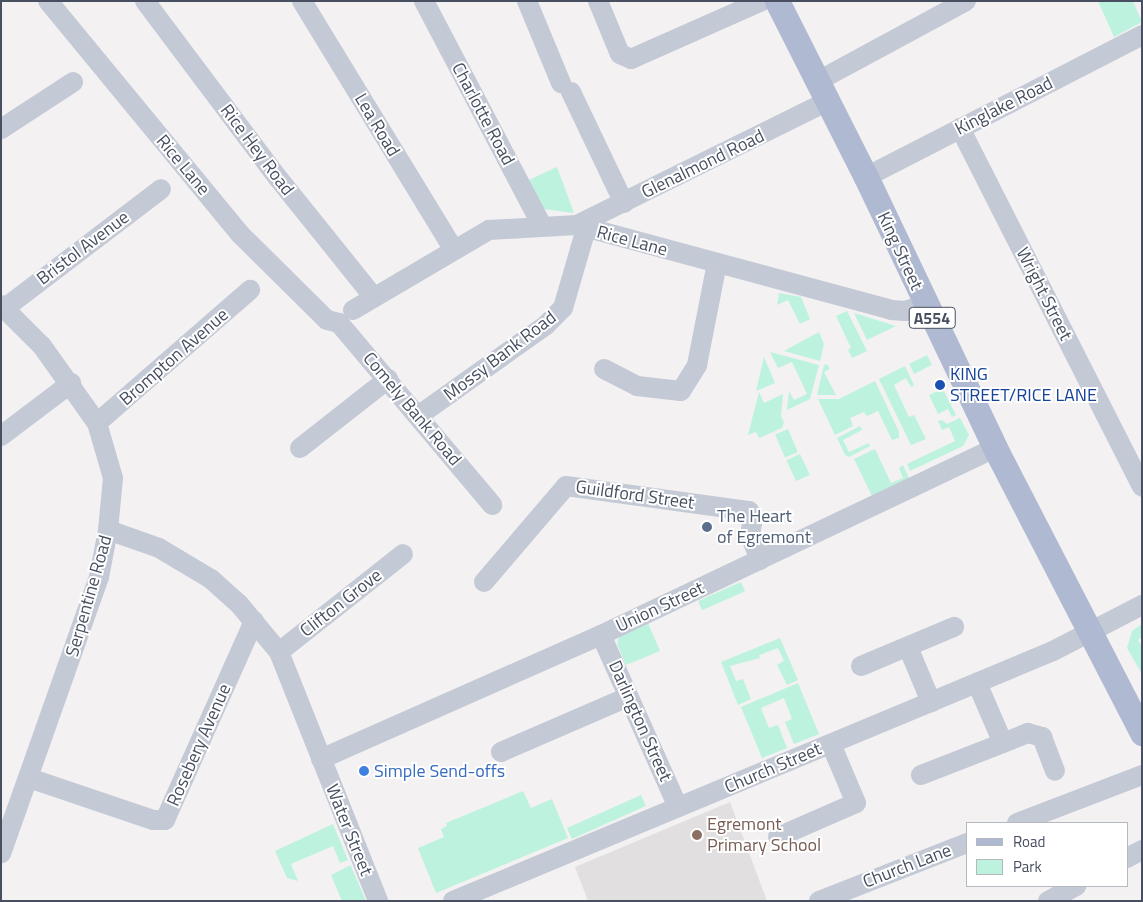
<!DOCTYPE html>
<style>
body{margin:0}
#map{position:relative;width:1143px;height:902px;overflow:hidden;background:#f3f1f1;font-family:"Titillium Web",sans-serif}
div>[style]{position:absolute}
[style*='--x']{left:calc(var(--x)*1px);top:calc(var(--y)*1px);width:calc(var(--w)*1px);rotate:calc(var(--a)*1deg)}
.education>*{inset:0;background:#e1dfe0}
.green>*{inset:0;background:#bdf3de;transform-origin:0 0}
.minor>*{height:20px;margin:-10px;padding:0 10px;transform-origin:10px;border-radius:10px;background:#c4c9d6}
.major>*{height:25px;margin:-12.5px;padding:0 12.5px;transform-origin:12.5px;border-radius:12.5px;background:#afb9d1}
.dots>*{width:14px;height:14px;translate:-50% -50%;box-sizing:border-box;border:2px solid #fff;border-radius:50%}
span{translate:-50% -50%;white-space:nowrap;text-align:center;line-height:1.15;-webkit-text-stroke:4px #fff;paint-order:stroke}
.shield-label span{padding:1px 4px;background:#fff;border:1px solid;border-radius:4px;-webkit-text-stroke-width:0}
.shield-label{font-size:16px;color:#474f60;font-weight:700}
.street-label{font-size:18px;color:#474f60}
.transit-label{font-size:18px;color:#164399}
.left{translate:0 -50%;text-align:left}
.service-label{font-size:18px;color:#4e5e75}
.shop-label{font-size:18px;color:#366cbe}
.education-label{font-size:18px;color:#785e54}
.frame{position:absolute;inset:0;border:2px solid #474f60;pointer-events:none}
.legend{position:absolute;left:966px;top:822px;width:162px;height:65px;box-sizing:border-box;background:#fff;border:1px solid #b5b9bf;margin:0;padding:6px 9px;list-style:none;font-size:15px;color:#474f60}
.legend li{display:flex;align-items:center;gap:10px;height:25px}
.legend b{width:25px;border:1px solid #b5b9bf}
</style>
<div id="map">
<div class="education">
<i style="clip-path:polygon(730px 802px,767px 901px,588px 901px,575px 867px)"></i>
</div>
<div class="green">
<i style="clip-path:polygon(1098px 1px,1133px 1px,1142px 22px,1114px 37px)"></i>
<i style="clip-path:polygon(557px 167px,574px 213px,543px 209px,529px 180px)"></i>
<i style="clip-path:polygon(779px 293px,801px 297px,810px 319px,800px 324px,788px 300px,777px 305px)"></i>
<i style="clip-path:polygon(847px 311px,867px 351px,852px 358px,848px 350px,851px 348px,836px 316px)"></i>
<i style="clip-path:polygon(854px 313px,896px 326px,867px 340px)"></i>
<i style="clip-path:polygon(819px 332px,824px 344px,820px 361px,784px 351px)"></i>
<i style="clip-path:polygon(770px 352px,819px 365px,810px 399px,787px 410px,789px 391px,794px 400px,807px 394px,792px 362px,778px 368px)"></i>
<i style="left:927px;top:355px;width:11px;height:20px;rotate:63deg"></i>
<i style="clip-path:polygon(764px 357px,775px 383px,756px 391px)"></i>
<i style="clip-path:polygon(827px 364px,830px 369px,824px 372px,836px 395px,817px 395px,824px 365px)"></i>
<i style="clip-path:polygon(905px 366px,914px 385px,911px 387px,906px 378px,894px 385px,909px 417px,914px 415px,926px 439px,911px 445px,879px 379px)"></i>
<i style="clip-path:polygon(875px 381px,899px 432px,899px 438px,892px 440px,878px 411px,867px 416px,864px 412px,850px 418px,853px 426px,835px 435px,818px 399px,839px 399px)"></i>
<i style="clip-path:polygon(943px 389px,956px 415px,952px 417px,948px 409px,938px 414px,929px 395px)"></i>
<i style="clip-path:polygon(759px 392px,764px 403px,783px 394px,781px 416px,784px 422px,782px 428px,759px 438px,756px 432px,748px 435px)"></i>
<i style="clip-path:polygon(960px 418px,969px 435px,963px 446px,910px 471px,907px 464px,955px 441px,949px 427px,942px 430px,938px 421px,942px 420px,947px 424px)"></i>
<i style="clip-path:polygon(860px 426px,862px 430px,843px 440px,849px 452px,869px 443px,870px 446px,849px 457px,845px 455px,837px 438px)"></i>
<i style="left:788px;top:429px;width:25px;height:14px;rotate:67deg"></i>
<i style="clip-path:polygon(875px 449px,891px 483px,903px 478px,899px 468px,903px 465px,909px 478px,872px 496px,854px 459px)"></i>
<i style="left:800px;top:454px;width:23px;height:15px;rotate:65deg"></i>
<i style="left:741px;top:582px;width:10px;height:47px;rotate:66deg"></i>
<i style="clip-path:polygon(648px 623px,660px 651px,626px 665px,617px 644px,619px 637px)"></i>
<i style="clip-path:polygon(1142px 624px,1142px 637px,1138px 640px,1142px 647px,1142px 674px,1127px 648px,1132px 631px)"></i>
<i style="clip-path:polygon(780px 638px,798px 680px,787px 685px,777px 665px,784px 661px,778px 648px,759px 655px,760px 658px,730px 666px,736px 681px,743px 679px,751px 699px,738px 705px,721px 662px)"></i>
<i style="clip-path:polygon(798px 683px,819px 734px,794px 744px,785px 722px,792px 719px,784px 698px,761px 708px,769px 728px,778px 725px,787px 748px,762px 758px,741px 707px)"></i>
<i style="clip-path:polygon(523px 791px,531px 808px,552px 799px,568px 838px,436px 893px,418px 848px,444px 837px,441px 829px,447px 826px,446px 823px)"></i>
<i style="left:641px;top:795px;width:12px;height:81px;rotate:66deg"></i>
<i style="clip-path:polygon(333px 824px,348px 860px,340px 863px,333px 846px,291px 864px,298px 881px,287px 878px,275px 851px)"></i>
<i style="clip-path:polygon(351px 865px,351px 866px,366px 901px,342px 901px,331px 875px)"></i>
</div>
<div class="minor">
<i style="--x:48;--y:1;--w:303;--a:50.5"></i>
<i style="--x:241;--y:235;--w:121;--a:44.7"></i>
<i style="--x:327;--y:320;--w:12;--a:14"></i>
<i style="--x:339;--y:323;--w:238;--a:49.9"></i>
<i style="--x:145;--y:1;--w:221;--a:53.1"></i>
<i style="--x:278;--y:178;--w:151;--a:51.2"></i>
<i style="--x:302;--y:1;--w:289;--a:58.6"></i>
<i style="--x:424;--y:1;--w:254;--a:62.3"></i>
<i style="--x:527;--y:1;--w:89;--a:67.5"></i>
<i style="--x:598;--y:1;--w:57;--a:67.5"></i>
<i style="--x:620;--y:54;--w:12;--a:24"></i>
<i style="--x:631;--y:59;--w:143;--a:-23.9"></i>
<i style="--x:818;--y:81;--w:168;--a:-28.4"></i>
<i style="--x:571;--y:92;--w:123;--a:64.5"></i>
<i style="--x:960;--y:128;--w:402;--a:63.1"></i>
<i style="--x:1;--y:129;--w:86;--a:-33.1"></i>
<i style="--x:866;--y:177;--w:310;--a:-27.2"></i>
<i style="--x:577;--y:225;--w:280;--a:-26.3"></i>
<i style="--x:1;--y:305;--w:58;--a:45"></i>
<i style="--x:42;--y:346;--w:95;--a:54.5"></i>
<i style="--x:97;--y:423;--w:57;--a:73.8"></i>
<i style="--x:113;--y:478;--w:52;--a:95.5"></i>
<i style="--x:108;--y:530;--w:48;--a:100.8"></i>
<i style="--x:99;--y:577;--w:293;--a:109.5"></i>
<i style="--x:5;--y:308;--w:196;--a:-37.3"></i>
<i style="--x:353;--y:310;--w:158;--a:-30.5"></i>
<i style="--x:489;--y:230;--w:88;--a:-3.3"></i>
<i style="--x:577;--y:225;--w:325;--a:15.1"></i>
<i style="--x:891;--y:310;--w:14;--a:4"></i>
<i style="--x:905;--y:311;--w:22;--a:-18"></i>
<i style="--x:604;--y:369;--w:37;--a:27"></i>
<i style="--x:637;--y:386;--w:44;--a:6.5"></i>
<i style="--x:681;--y:391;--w:31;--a:-58"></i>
<i style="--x:697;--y:365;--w:104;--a:-78.9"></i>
<i style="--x:418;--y:416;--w:157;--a:-35.4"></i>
<i style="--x:546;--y:325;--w:24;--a:-45"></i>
<i style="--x:563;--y:308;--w:82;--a:-73.8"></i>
<i style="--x:97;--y:423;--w:203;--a:-41"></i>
<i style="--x:1;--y:436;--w:88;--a:-37.1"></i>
<i style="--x:300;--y:448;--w:112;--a:-38.1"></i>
<i style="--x:108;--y:530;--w:54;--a:19.4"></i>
<i style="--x:159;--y:548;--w:61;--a:30.8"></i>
<i style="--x:211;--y:579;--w:38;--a:42"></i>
<i style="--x:239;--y:604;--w:62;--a:50.2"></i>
<i style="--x:279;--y:652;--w:268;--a:68.3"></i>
<i style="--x:484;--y:582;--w:126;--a:-49.5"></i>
<i style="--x:566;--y:486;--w:185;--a:7.8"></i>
<i style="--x:749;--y:511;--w:12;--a:76"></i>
<i style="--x:752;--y:523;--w:12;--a:99"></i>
<i style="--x:750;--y:535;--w:27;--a:68"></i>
<i style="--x:601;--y:635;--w:188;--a:65.9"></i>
<i style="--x:908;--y:647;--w:60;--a:67.3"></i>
<i style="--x:279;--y:652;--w:158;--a:-38.3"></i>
<i style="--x:861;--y:666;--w:101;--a:-22.8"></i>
<i style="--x:977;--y:683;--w:65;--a:66.6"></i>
<i style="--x:1003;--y:743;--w:27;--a:-22"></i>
<i style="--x:1028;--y:733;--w:15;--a:16"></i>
<i style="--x:1042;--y:737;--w:36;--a:69"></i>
<i style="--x:501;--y:752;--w:138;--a:-23.4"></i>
<i style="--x:321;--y:759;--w:306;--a:-23.9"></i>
<i style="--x:601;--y:635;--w:436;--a:-25.4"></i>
<i style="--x:921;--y:775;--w:88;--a:-21.3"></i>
<i style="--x:29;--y:778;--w:131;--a:18.7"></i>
<i style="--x:153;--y:820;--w:12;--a:0"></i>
<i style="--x:165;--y:820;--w:218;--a:-65.9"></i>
<i style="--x:1017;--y:823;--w:134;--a:-21"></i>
<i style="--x:778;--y:837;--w:85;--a:-23.6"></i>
<i style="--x:856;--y:803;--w:64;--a:-113"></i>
<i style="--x:1127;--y:858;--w:17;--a:-28"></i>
<i style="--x:453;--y:901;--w:650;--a:-22.62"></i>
<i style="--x:1053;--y:651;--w:100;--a:-27.3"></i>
<i style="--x:819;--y:901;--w:159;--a:-21.4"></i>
<i style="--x:1048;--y:901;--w:32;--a:-28"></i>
</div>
<div class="major">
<i style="--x:777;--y:1;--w:197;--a:63.2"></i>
<i style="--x:866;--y:177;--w:300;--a:64.5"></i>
<i style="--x:995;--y:448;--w:321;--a:62.7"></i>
</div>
<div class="dots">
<i style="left:940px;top:385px;background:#1a4fb4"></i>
<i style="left:707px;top:527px;background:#5c6f8a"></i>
<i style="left:364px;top:771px;background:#3f7fe0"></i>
<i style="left:697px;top:835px;background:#8d6e63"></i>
</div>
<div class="shield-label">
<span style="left:932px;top:318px">A554</span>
</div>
<div class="street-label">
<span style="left:1004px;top:106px;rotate:-27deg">Kinglake Road</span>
<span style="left:483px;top:114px;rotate:62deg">Charlotte Road</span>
<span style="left:377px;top:125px;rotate:59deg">Lea Road</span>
<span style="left:257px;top:150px;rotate:53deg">Rice Hey Road</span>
<span style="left:703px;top:164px;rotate:-26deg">Glenalmond Road</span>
<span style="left:183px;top:165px;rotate:50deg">Rice Lane</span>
<span style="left:632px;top:241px;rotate:15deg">Rice Lane</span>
<span style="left:83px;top:248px;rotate:-37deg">Bristol Avenue</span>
<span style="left:900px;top:251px;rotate:65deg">King Street</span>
<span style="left:1044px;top:294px;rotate:63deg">Wright Street</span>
<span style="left:500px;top:356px;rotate:-37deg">Mossy Bank Road</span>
<span style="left:174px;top:357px;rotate:-41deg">Brompton Avenue</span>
<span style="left:412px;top:409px;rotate:50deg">Comely Bank Road</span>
<span style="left:635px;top:495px;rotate:8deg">Guildford Street</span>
<span style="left:89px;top:596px;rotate:-74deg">Serpentine Road</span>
<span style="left:341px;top:603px;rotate:-38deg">Clifton Grove</span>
<span style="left:660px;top:607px;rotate:-25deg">Union Street</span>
<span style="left:640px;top:721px;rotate:66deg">Darlington Street</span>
<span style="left:199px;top:745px;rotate:-66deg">Rosebery Avenue</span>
<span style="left:773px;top:768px;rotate:-23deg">Church Street</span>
<span style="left:349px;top:830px;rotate:68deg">Water Street</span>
<span style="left:907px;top:866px;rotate:-21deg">Church Lane</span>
</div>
<div class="transit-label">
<span class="left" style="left:950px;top:385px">KING<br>STREET/RICE LANE</span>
</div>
<div class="service-label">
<span class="left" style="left:717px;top:527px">The Heart<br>of Egremont</span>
</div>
<div class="shop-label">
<span class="left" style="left:374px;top:771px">Simple Send-offs</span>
</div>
<div class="education-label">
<span class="left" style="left:707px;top:835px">Egremont<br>Primary School</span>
</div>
<div class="frame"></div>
<ul class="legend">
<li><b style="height:6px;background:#afb9d1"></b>Road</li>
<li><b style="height:14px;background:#bdf3de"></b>Park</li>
</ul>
</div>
